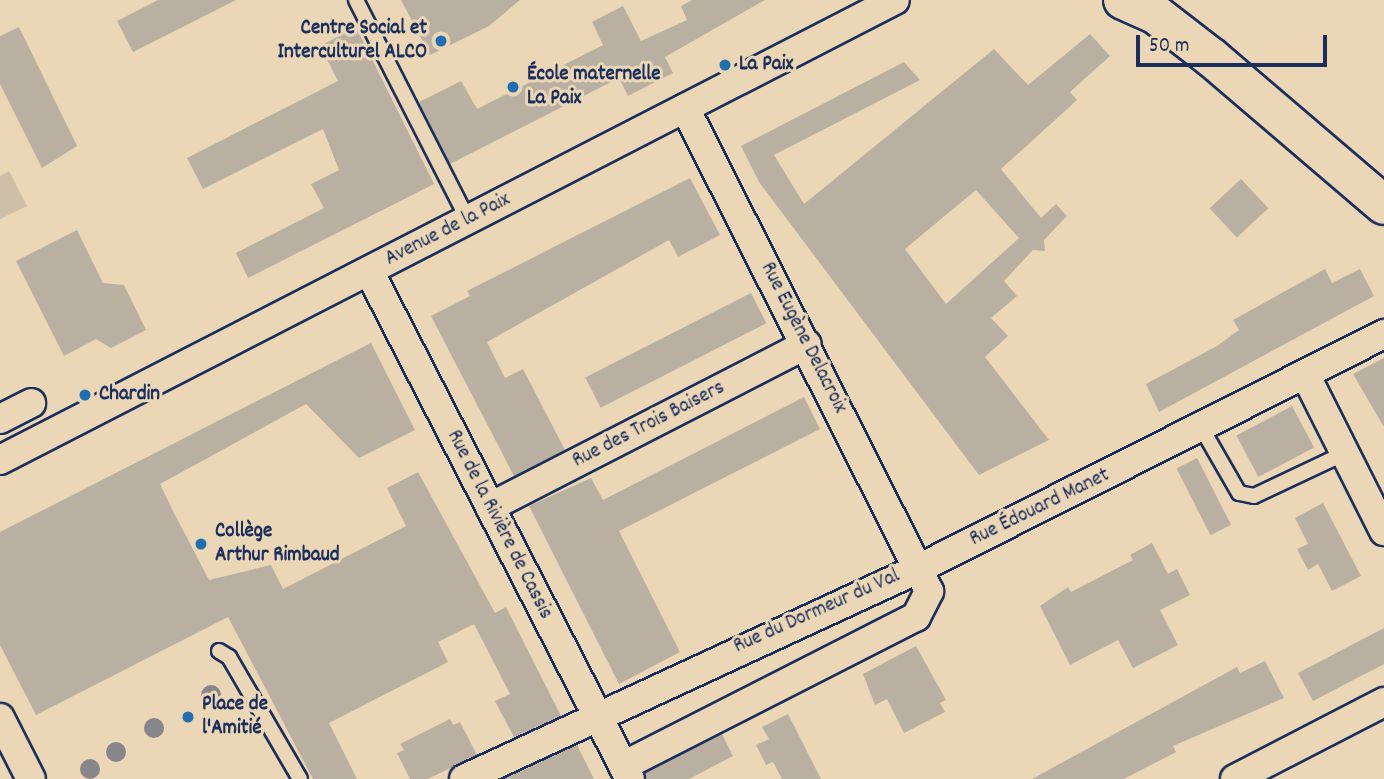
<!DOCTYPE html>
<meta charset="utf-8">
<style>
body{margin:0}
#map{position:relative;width:1384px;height:779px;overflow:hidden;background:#ebd7b5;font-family:Dekko,sans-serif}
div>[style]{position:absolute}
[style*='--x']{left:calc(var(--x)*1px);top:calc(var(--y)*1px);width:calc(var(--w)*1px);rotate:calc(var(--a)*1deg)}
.green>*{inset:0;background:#cdbfa8}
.building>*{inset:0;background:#bab0a1;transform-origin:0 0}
.roads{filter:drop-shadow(2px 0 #1b2f5e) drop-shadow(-2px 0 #1b2f5e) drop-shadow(0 2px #1b2f5e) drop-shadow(0 -2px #1b2f5e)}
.lane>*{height:14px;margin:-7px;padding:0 7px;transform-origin:7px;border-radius:7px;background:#ebd7b5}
.street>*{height:28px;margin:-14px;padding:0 14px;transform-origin:14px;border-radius:14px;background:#ebd7b5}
.secondary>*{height:38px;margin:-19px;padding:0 19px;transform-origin:19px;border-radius:19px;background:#ebd7b5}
.trees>*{width:20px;height:20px;margin:-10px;border-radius:50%;background:#87878b}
.dots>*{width:19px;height:19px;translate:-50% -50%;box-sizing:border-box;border:4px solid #ebd7b5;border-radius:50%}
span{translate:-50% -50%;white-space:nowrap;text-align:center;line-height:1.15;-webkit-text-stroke:6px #ebd7b5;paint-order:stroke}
.poi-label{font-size:21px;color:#1b2f5e;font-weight:700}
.right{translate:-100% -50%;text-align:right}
.left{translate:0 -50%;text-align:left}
.street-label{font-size:21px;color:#1b2f5e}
.scale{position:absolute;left:1136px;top:35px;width:191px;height:32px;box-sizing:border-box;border:4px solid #1b2f5e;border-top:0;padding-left:9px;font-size:21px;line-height:24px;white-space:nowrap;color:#1b2f5e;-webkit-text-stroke:5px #ebd7b5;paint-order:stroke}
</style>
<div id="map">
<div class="green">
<i style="clip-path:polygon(9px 171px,27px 206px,0 219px,0 176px)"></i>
</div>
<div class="building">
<i style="clip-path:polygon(158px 0,236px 0,133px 52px,117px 21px)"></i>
<i style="clip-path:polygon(401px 0,520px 0,489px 26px,430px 55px)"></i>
<i style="clip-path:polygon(692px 0,765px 0,665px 57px,673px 73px,628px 96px,619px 78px,450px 164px,419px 102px,461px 81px,477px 109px,603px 45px,592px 22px,623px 6px,641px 41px,687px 20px,681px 6px)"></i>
<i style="clip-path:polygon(19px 27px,77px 146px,42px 168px,0 84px,0 36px)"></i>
<i style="clip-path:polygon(356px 27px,434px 184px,248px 278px,236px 253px,324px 208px,311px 184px,339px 170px,323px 129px,203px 189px,187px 158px,338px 81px,320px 46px)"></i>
<i style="clip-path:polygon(evenodd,1090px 34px,1110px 56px,1070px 92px,1077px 100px,1001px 169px,1041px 218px,1056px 204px,1067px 216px,1044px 240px,1045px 251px,1033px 250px,1004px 281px,1017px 296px,991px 318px,1008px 336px,985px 357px,1049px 440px,979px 475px,759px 182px,741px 146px,904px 62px,920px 80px,774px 155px,804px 204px,994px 49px,1028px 85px,1090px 34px,976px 190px,1019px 238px,946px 304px,905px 249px,976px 190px)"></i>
<i style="clip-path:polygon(690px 178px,720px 235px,678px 257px,669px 240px,487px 342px,505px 378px,523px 369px,565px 450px,514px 476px,431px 316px,470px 296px,467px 291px)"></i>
<i style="left:1241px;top:179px;width:40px;height:43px;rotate:47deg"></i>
<i style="clip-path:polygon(77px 230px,103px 283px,124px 285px,146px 330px,111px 348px,96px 339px,64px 356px,16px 261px)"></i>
<i style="clip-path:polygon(1325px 269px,1332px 283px,1360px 269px,1374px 296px,1159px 412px,1146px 384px,1217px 346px,1239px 330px,1233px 320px)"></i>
<i style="left:751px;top:293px;width:34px;height:186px;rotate:63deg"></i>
<i style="clip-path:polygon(371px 343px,415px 430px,359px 458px,306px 404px,160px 484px,173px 511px,209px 580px,271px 565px,283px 589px,406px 526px,387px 488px,418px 472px,495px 613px,506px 607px,561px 716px,514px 737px,495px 701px,510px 694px,474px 624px,438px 642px,448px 662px,329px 723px,357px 779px,313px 779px,228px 617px,36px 715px,0 645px,0 532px)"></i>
<i style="clip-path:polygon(1384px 358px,1384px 427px,1353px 374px)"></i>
<i style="clip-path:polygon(804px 397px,820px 429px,619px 531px,680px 652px,619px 684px,529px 506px,591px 478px,603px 500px)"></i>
<i style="left:1292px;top:406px;width:47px;height:63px;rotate:62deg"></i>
<i style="left:1197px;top:458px;width:75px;height:23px;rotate:63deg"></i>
<i style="clip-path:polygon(1323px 503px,1361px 576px,1332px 591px,1318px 564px,1308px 570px,1297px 549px,1308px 544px,1295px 518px)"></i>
<i style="clip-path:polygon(1152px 543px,1168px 574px,1177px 569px,1190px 595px,1160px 610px,1178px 645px,1133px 668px,1118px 640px,1070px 665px,1040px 606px,1068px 587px,1071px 592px,1133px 560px,1130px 555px)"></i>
<i style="clip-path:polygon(1384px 628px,1384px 664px,1313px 701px,1298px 673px)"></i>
<i style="clip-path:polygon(916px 646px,946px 700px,940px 703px,945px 712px,904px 733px,887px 699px,875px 705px,863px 674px)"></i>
<i style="clip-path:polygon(1265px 661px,1284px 698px,1173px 746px,1176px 752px,1124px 779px,1032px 779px,1237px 667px,1240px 673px)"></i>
<i style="clip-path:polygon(788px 714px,821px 779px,782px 779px,773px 762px,766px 765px,756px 745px,769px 739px,762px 727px)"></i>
<i style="clip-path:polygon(450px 719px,453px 725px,460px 722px,477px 755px,428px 779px,410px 779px,397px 753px,404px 750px,400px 744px)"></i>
<i style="clip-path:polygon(722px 734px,733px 756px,689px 779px,647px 779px,645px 773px)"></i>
<i style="clip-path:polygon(577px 745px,594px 779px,504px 779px)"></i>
</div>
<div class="roads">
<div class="lane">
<i style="--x:356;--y:0;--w:247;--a:63"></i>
<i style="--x:1201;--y:427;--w:76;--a:60.1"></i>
<i style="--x:1239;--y:493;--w:15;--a:11"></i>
<i style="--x:1254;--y:496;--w:101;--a:-25.3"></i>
<i style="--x:219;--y:651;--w:12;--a:31"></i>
<i style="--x:229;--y:657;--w:141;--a:59.8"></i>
</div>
<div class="street">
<i style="--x:369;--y:271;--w:571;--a:62.81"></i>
<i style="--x:1305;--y:374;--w:176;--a:63.3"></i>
<i style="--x:0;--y:419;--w:35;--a:-27"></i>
<i style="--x:0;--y:460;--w:1006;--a:-27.2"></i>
<i style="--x:490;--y:507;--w:356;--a:-27.2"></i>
<i style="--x:0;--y:718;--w:68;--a:63.1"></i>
<i style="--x:623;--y:766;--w:329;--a:-27"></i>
<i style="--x:916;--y:617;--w:29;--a:-63"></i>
<i style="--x:929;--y:591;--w:541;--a:-116.8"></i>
<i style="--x:464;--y:779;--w:502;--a:-24.83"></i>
<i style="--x:920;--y:568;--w:520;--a:-26.76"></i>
<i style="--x:1235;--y:779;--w:168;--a:-27.3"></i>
</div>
<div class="secondary">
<i style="--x:1123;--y:0;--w:35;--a:24"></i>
<i style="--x:1155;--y:14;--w:72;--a:37.7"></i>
<i style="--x:1212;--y:58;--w:226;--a:40.5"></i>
</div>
</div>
<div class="trees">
<i style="left:211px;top:695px"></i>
<i style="left:154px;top:728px"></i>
<i style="left:116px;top:752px"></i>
<i style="left:90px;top:769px"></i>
</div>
<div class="dots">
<i style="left:441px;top:41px;background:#1f6fb2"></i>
<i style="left:725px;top:65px;background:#1f6fb2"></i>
<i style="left:513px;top:87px;background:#1f6fb2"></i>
<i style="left:85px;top:395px;background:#1f6fb2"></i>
<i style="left:201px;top:544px;background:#1f6fb2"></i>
<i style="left:188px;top:717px;background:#1f6fb2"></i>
</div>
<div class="poi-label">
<span class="right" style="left:427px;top:41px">Centre Social et<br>Interculturel ALCO</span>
<span class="left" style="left:739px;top:65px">La Paix</span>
<span class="left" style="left:527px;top:87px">École maternelle<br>La Paix</span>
<span class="left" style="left:99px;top:395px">Chardin</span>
<span class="left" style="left:215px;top:544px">Collège<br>Arthur Rimbaud</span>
<span class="left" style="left:202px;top:717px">Place de<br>l'Amitié</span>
</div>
<div class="street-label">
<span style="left:448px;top:230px;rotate:-27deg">Avenue de la Paix</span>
<span style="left:803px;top:338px;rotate:63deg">Rue Eugène Delacroix</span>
<span style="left:649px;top:425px;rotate:-27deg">Rue des Trois Baisers</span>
<span style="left:1040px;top:508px;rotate:-26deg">Rue Édouard Manet</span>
<span style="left:499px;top:525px;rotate:63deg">Rue de la Rivière de Cassis</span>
<span style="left:817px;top:612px;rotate:-24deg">Rue du Dormeur du Val</span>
</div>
<div class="scale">50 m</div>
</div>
